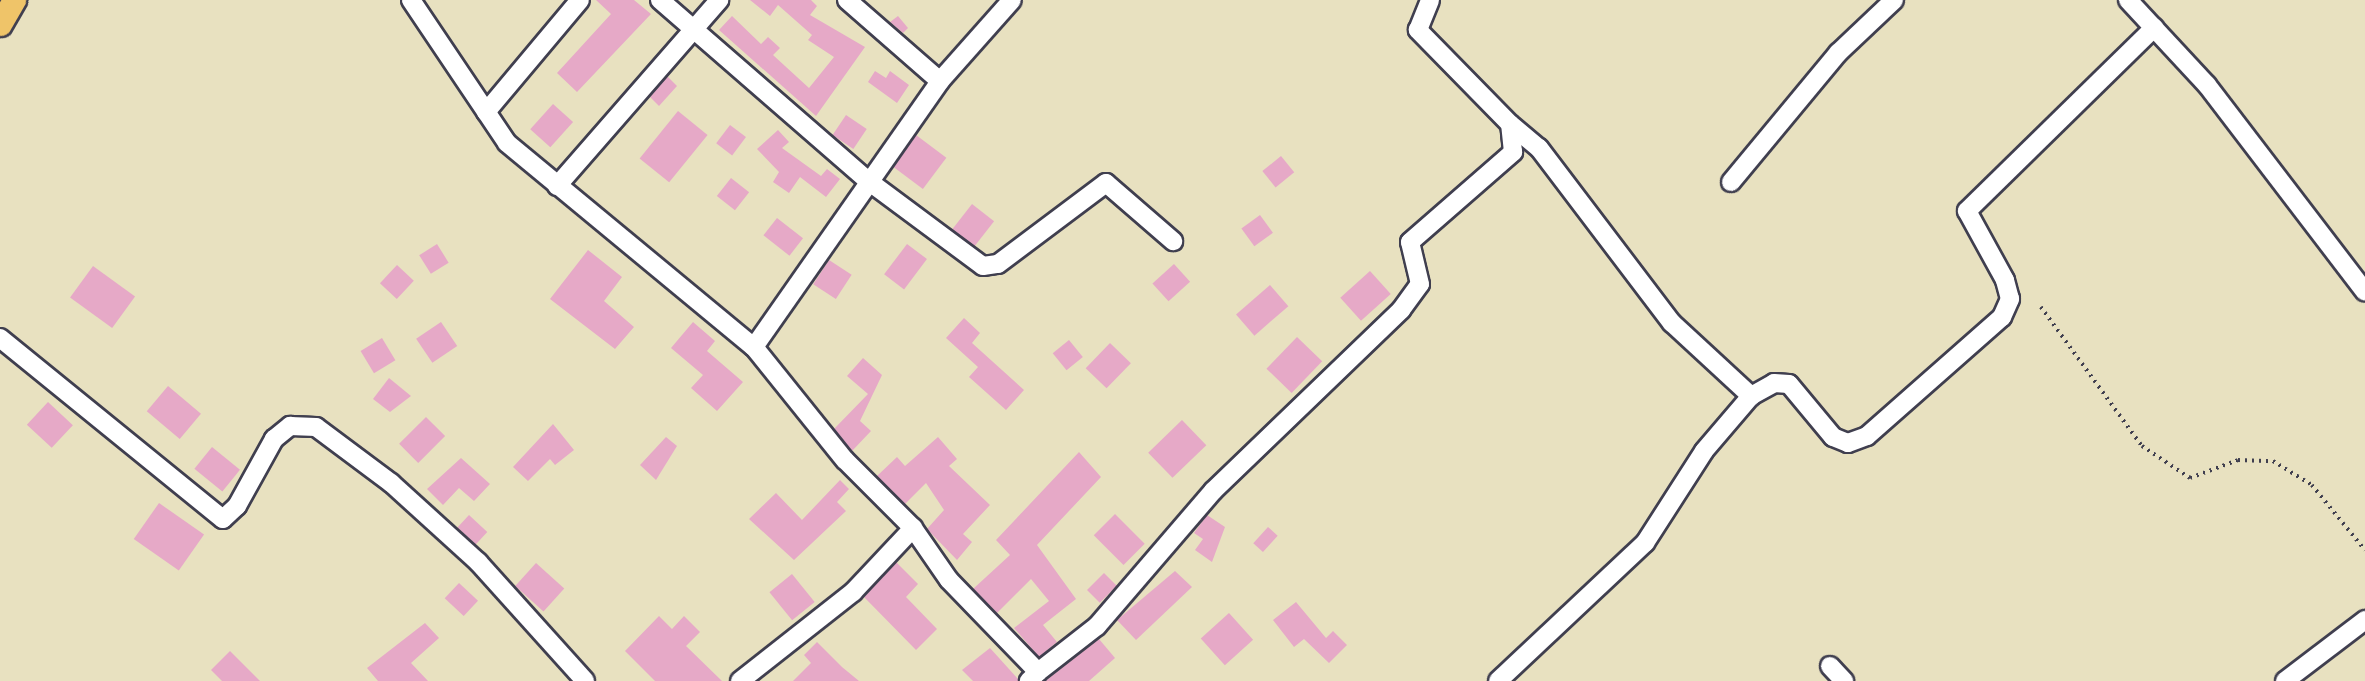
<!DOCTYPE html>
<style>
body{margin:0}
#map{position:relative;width:2365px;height:681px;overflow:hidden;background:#e8e1c0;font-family:"Libre Caslon Text",serif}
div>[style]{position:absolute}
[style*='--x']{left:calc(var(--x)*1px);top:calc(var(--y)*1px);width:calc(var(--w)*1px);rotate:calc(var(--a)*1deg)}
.building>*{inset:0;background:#e6a9c7;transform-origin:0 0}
.path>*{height:3.5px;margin-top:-1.75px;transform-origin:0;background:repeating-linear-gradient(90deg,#403f4f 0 2px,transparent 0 7px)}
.roads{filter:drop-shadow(2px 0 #403f4f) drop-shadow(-2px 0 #403f4f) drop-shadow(0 2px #403f4f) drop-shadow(0 -2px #403f4f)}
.minor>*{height:18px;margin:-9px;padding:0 9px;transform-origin:9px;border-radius:9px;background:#fff}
.major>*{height:23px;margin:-11.5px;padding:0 11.5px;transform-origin:11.5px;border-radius:11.5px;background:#efc469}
span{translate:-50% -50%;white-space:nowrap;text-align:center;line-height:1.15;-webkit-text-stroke:5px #f6f6f2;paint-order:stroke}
</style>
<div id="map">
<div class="building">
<i style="clip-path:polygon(596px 0,634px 0,651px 14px,577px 92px,557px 73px,611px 14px)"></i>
<i style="clip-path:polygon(750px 0,811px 0,817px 6px,810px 15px,865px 47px,816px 116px,719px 30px,732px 16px,761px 44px,768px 37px,780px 48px,773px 55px,809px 88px,834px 57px,808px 40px,812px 35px,778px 5px,770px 16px)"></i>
<i style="clip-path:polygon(898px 16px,908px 28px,903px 33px,890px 22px)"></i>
<i style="clip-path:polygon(875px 71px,886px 78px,890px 71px,909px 85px,897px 103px,868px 82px)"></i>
<i style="clip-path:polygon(667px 76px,677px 86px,659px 106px,650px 97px)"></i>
<i style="left:553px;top:104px;width:27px;height:34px;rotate:42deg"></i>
<i style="left:678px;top:111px;width:38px;height:61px;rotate:39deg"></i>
<i style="left:846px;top:115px;width:25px;height:24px;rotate:34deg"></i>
<i style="left:730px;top:125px;width:20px;height:23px;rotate:37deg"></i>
<i style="clip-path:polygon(778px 130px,789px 142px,782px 148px,821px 176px,827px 169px,840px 179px,826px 197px,800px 177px,789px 193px,773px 182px,779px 172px,757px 149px)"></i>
<i style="left:916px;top:135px;width:38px;height:39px;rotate:37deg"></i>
<i style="left:1281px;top:156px;width:21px;height:24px;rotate:51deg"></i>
<i style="left:731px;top:178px;width:23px;height:23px;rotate:38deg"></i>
<i style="left:972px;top:204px;width:28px;height:32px;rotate:38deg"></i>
<i style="left:1260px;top:215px;width:22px;height:23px;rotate:54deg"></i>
<i style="left:777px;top:218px;width:33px;height:22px;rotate:38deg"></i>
<i style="left:437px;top:244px;width:22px;height:21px;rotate:58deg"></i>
<i style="left:907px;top:244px;width:25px;height:38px;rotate:37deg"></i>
<i style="clip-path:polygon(588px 250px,622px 277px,604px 301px,634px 327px,615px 349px,550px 299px)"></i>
<i style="left:829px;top:260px;width:27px;height:29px;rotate:33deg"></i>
<i style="left:1174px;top:264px;width:24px;height:29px;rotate:48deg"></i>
<i style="left:397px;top:265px;width:23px;height:25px;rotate:43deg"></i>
<i style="left:93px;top:266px;width:52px;height:39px;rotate:36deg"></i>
<i style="left:1370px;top:271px;width:31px;height:40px;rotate:48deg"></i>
<i style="left:1270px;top:285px;width:28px;height:45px;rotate:49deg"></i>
<i style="clip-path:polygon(964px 318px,980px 333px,972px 343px,1024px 390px,1006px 410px,969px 377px,978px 367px,946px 338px)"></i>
<i style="left:441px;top:322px;width:29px;height:30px;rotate:56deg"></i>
<i style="clip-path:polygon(693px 322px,715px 341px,707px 351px,743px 382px,717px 411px,691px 388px,703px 375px,671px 348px)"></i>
<i style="left:1297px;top:337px;width:35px;height:44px;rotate:44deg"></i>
<i style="left:382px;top:338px;width:26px;height:25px;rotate:59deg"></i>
<i style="left:1069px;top:340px;width:22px;height:21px;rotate:51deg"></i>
<i style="left:1110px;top:343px;width:29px;height:35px;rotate:44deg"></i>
<i style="clip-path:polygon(863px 358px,882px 375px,860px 421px,871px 431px,852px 451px,834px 429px,868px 394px,847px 376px)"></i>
<i style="clip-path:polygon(389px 378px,411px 396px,390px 412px,373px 399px)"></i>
<i style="left:168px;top:386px;width:43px;height:33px;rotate:40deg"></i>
<i style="left:48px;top:402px;width:34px;height:31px;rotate:43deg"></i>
<i style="left:426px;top:417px;width:27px;height:38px;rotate:45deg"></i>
<i style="left:1182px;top:420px;width:35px;height:47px;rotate:46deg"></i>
<i style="clip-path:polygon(553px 424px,574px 450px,555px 465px,550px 459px,528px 481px,513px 467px)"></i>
<i style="clip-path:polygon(666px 437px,677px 446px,656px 480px,640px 465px)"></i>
<i style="clip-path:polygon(938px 437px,957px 459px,949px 466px,990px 505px,963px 534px,972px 542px,957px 560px,927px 529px,944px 510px,926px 483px,905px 504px,877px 476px,897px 457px,905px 466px)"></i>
<i style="left:212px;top:447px;width:36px;height:28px;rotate:39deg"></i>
<i style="clip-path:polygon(1079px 452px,1101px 477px,1037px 545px,1076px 599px,1043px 625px,1057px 642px,1039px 657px,1014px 628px,1049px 601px,1031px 579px,997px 613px,973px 589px,1010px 555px,996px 540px)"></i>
<i style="clip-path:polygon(461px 458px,490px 484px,474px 501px,459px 488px,443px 505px,427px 489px)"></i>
<i style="clip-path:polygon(840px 480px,849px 489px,837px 502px,846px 511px,794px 560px,749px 519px,776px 493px,802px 520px)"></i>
<i style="left:159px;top:503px;width:55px;height:44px;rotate:35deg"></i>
<i style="left:1115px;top:514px;width:42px;height:30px;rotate:45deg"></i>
<i style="left:469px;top:515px;width:25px;height:17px;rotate:43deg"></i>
<i style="clip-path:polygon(1207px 515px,1225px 527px,1212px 562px,1195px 550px,1203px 539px,1194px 533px)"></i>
<i style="left:1268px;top:527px;width:13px;height:22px;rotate:42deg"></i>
<i style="clip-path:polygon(896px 562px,918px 584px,906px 597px,937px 629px,916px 650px,864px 597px)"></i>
<i style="left:536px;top:563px;width:38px;height:31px;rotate:42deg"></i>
<i style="clip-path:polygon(1175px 571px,1192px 587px,1136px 640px,1117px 620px)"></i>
<i style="left:1104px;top:573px;width:18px;height:24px;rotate:45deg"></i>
<i style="left:792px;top:574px;width:36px;height:29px;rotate:51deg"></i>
<i style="left:459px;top:583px;width:26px;height:21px;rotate:43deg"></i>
<i style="clip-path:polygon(1296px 602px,1326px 638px,1333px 631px,1347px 645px,1329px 663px,1304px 639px,1294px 647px,1273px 620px)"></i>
<i style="left:1229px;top:613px;width:36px;height:38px;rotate:48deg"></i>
<i style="clip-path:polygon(659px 616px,672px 629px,684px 616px,700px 632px,686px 646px,722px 681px,655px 681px,625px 651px)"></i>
<i style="clip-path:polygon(425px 623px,439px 638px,411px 663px,428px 681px,378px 681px,367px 668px)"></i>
<i style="clip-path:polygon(1099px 639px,1115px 658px,1089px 681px,1045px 681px)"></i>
<i style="clip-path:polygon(817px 642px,842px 667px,859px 681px,793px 681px,811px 663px,804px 655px)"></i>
<i style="clip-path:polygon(990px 648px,1018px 679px,1018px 681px,973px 681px,962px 670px)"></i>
<i style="clip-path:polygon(230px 651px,260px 681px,222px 681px,211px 670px)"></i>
</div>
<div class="path">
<i style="--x:2041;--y:307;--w:172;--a:54"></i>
<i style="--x:2142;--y:446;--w:58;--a:33.7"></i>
<i style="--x:2190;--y:478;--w:51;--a:-20.6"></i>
<i style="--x:2238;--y:460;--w:35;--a:2"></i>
<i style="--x:2273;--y:461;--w:46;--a:31.6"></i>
<i style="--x:2312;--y:485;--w:84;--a:50.8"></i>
</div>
<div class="roads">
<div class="minor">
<i style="--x:411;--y:0;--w:172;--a:56.1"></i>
<i style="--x:507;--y:143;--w:320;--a:39.6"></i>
<i style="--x:754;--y:347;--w:145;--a:51.2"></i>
<i style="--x:845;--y:460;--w:96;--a:45"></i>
<i style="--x:913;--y:528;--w:63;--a:55.3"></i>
<i style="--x:949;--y:580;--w:128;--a:45.9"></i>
<i style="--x:1038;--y:672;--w:13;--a:135"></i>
<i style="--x:660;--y:0;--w:274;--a:41"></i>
<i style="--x:867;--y:180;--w:144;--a:36.6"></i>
<i style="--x:983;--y:266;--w:15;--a:-8"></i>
<i style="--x:998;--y:264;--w:135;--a:-36.9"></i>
<i style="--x:1106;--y:183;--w:89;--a:40.9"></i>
<i style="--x:847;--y:0;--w:123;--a:41.1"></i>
<i style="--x:2128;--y:0;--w:116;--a:47.1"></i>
<i style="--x:2207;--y:85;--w:260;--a:52.6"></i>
<i style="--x:486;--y:112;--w:146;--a:-50"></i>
<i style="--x:1510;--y:124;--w:38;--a:40"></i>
<i style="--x:1539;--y:148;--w:220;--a:52.8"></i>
<i style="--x:1672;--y:323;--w:108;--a:42.7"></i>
<i style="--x:1731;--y:182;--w:168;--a:-50.3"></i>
<i style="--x:1838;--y:53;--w:77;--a:-43.4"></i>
<i style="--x:557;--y:186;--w:247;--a:-48.9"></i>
<i style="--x:0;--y:338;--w:287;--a:39.1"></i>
<i style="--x:223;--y:519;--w:19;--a:-43"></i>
<i style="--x:237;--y:506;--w:77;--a:-61.1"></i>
<i style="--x:274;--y:439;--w:21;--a:-39"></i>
<i style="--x:290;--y:426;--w:26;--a:2"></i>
<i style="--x:316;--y:427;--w:94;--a:36.7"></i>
<i style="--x:391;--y:483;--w:118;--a:42.2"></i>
<i style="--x:478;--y:562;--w:160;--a:48"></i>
<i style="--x:754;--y:347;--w:325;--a:-55"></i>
<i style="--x:940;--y:81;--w:108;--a:-48.4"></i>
<i style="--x:1830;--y:666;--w:21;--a:47"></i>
<i style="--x:1038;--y:672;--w:75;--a:-37.9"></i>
<i style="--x:1097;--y:626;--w:178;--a:-49.3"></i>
<i style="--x:1213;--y:491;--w:261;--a:-43.9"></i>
<i style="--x:1401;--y:310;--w:32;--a:-54"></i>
<i style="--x:1420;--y:284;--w:43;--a:-103.4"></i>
<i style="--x:1410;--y:242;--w:137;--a:-41.1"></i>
<i style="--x:1513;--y:152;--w:28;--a:-96"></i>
<i style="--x:1510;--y:124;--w:132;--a:-134.4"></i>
<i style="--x:1418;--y:30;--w:32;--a:-68"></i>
<i style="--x:740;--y:681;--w:144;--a:-38.2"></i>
<i style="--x:853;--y:592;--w:88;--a:-46.8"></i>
<i style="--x:1498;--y:681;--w:202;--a:-43.2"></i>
<i style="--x:1645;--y:543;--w:109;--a:-57.3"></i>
<i style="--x:1704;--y:451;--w:72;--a:-49.5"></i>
<i style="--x:1751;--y:396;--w:26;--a:-29"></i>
<i style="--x:1774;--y:383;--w:15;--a:4"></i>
<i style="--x:1789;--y:384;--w:69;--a:50.3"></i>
<i style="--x:1833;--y:437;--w:16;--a:22"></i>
<i style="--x:1848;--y:443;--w:20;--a:-20"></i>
<i style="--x:1867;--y:436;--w:180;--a:-41.4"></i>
<i style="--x:2002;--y:317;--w:20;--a:-66"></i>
<i style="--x:2010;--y:299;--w:20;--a:-105"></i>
<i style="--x:2005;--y:280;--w:79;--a:-118.8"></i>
<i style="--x:1967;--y:211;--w:262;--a:-44.4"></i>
<i style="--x:2285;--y:681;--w:101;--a:-37.3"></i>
</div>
<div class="major">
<i style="--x:0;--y:24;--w:28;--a:-60"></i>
</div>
</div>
</div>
